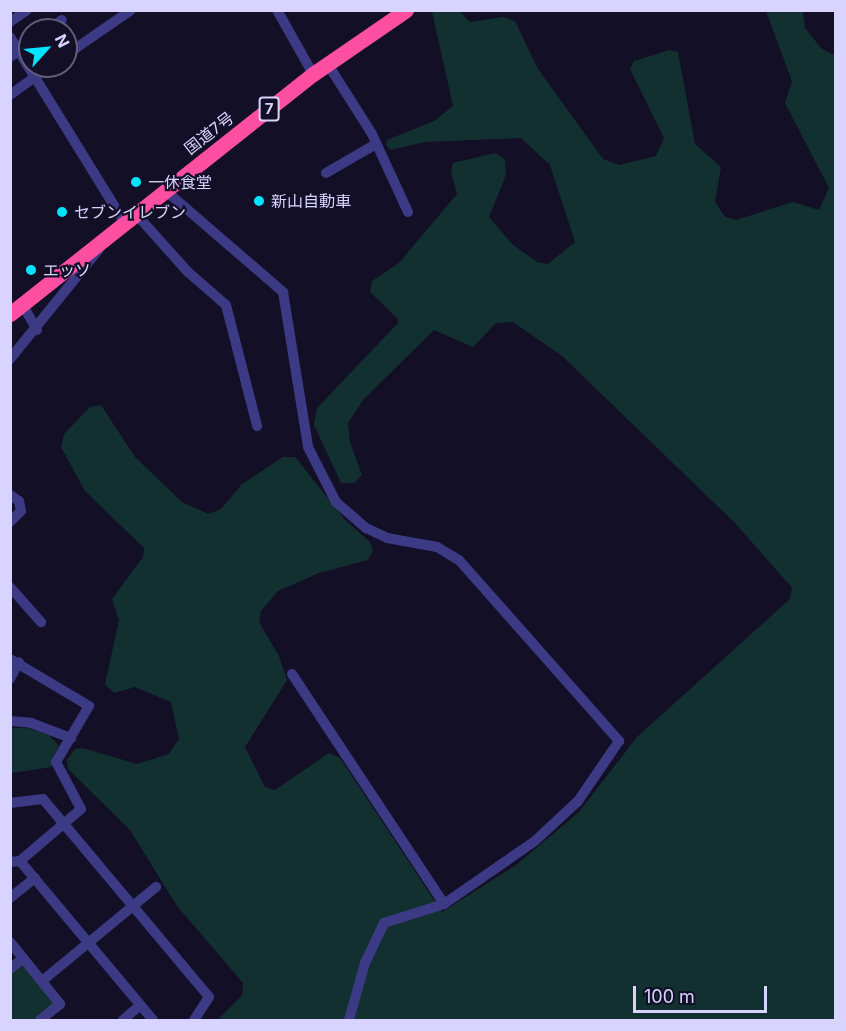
<!DOCTYPE html>
<meta charset="utf-8">
<style>
body{margin:0}
#map{position:relative;width:846px;height:1031px;overflow:hidden;background:#130f26;font-family:Inter,"Noto Sans JP",sans-serif}
div>[style]{position:absolute}
[style*='--x']{left:calc(var(--x)*1px);top:calc(var(--y)*1px);width:calc(var(--w)*1px);rotate:calc(var(--a)*1deg)}
.green>*{inset:0;background:#12302f}
.minor>*{height:10px;margin:-5px;padding:0 5px;transform-origin:5px;border-radius:5px;background:#3d3a85}
.highway>*{height:15px;margin:-7.5px;padding:0 7.5px;transform-origin:7.5px;border-radius:7.5px;background:#ff4fa3}
.dots>*{width:16px;height:16px;translate:-50% -50%;box-sizing:border-box;border:3px solid #130f26;border-radius:50%}
span{translate:-50% -50%;white-space:nowrap;text-align:center;line-height:1.15;-webkit-text-stroke:4.5px #130f26;paint-order:stroke}
.shield-label span{padding:2px 4px;background:#130f26;border:2px solid;border-radius:4px;-webkit-text-stroke-width:0}
.shield-label{font-size:15px;color:#d9d4ff;font-weight:700}
.street-label{font-size:16px;color:#d9d4ff}
.poi-label{font-size:16px;color:#d9d4ff}
.left{translate:0 -50%;text-align:left}
.frame{position:absolute;inset:0;border:12px solid #d9d4ff;pointer-events:none}
.north{position:absolute;left:18px;top:18px;width:60px;height:60px;box-sizing:border-box;background:#130f26;border:2px solid #625e7d;border-radius:50%;rotate:63deg;font-size:16px;font-weight:700;line-height:24px;text-align:center;color:#d9d4ff}
.north::after{content:'';display:block;margin:auto;width:21px;height:27px;background:#00e5ff;clip-path:polygon(50% 0,100% 100%,50% 72%,0 100%)}
.scale{position:absolute;left:633px;top:986px;width:134px;height:27px;box-sizing:border-box;border:3px solid #d9d4ff;border-top:0;padding-left:8px;font-size:18px;line-height:21px;white-space:nowrap;color:#d9d4ff;-webkit-text-stroke:4px #130f26;paint-order:stroke}
</style>
<div id="map">
<div class="green">
<i style="clip-path:polygon(459px 11px,470px 22px,503px 17px,515px 21px,538px 69px,603px 159px,619px 165px,656px 156px,664px 138px,630px 69px,634px 61px,669px 50px,678px 52px,695px 144px,721px 167px,715px 202px,725px 217px,736px 220px,793px 202px,819px 210px,829px 188px,785px 103px,792px 81px,766px 11px,803px 11px,805px 28px,821px 48px,836px 56px,835px 1020px,218px 1020px,242px 995px,243px 983px,177px 906px,130px 830px,68px 769px,67px 760px,75px 749px,83px 748px,137px 764px,169px 754px,179px 739px,171px 702px,135px 687px,114px 693px,105px 684px,119px 620px,112px 599px,143px 557px,144px 548px,85px 491px,61px 447px,64px 434px,90px 407px,101px 405px,135px 457px,182px 502px,208px 514px,221px 509px,242px 484px,283px 457px,295px 457px,346px 521px,369px 541px,373px 550px,368px 560px,319px 573px,278px 591px,261px 611px,259px 622px,279px 656px,287px 680px,245px 747px,265px 787px,275px 790px,329px 753px,340px 758px,442px 912px,516px 865px,578px 813px,637px 737px,790px 599px,792px 588px,735px 523px,562px 356px,513px 322px,496px 323px,473px 347px,434px 330px,363px 400px,348px 423px,350px 442px,362px 475px,354px 483px,341px 483px,314px 425px,317px 408px,398px 323px,398px 319px,370px 292px,372px 281px,399px 263px,457px 194px,451px 173px,453px 163px,495px 153px,505px 159px,506px 175px,489px 217px,512px 244px,537px 262px,548px 264px,575px 242px,550px 165px,521px 138px,425px 142px,390px 150px,386px 145px,387px 140px,434px 121px,453px 106px,432px 12px)"></i>
<i style="clip-path:polygon(10px 728px,27px 728px,49px 735px,59px 746px,51px 760px,52px 767px,11px 773px)"></i>
<i style="clip-path:polygon(23px 958px,60px 1004px,40px 1020px,11px 1020px,11px 969px)"></i>
</div>
<div class="minor">
<i style="--x:277;--y:10;--w:73;--a:60.6"></i>
<i style="--x:10;--y:22;--w:21;--a:-35"></i>
<i style="--x:48;--y:30;--w:17;--a:-36"></i>
<i style="--x:10;--y:37;--w:219;--a:58.3"></i>
<i style="--x:66;--y:55;--w:79;--a:-34.7"></i>
<i style="--x:10;--y:57;--w:24;--a:-35"></i>
<i style="--x:327;--y:63;--w:84;--a:57.6"></i>
<i style="--x:372;--y:134;--w:86;--a:65.2"></i>
<i style="--x:10;--y:95;--w:49;--a:-35.9"></i>
<i style="--x:326;--y:173;--w:58;--a:-30.1"></i>
<i style="--x:166;--y:191;--w:155;--a:40.8"></i>
<i style="--x:283;--y:292;--w:157;--a:80.8"></i>
<i style="--x:308;--y:447;--w:62;--a:63"></i>
<i style="--x:336;--y:502;--w:40;--a:41"></i>
<i style="--x:366;--y:528;--w:23;--a:25"></i>
<i style="--x:387;--y:538;--w:51;--a:10.2"></i>
<i style="--x:437;--y:547;--w:26;--a:31"></i>
<i style="--x:459;--y:560;--w:242;--a:48.5"></i>
<i style="--x:619;--y:741;--w:73;--a:124.3"></i>
<i style="--x:578;--y:801;--w:59;--a:137.1"></i>
<i style="--x:535;--y:841;--w:111;--a:145.3"></i>
<i style="--x:444;--y:904;--w:63;--a:162.4"></i>
<i style="--x:384;--y:923;--w:44;--a:115.4"></i>
<i style="--x:365;--y:963;--w:59;--a:105.7"></i>
<i style="--x:136;--y:214;--w:78;--a:48.1"></i>
<i style="--x:188;--y:272;--w:50;--a:41"></i>
<i style="--x:226;--y:305;--w:125;--a:75.6"></i>
<i style="--x:22;--y:304;--w:30;--a:60"></i>
<i style="--x:10;--y:359;--w:141;--a:-51"></i>
<i style="--x:10;--y:495;--w:11;--a:34"></i>
<i style="--x:19;--y:501;--w:10;--a:79"></i>
<i style="--x:21;--y:511;--w:16;--a:135"></i>
<i style="--x:10;--y:587;--w:47;--a:48.5"></i>
<i style="--x:10;--y:659;--w:92;--a:30.7"></i>
<i style="--x:89;--y:706;--w:65;--a:120.5"></i>
<i style="--x:56;--y:762;--w:53;--a:62"></i>
<i style="--x:81;--y:809;--w:80;--a:139.6"></i>
<i style="--x:20;--y:861;--w:10;--a:174"></i>
<i style="--x:292;--y:674;--w:276;--a:56.5"></i>
<i style="--x:10;--y:679;--w:19;--a:-62"></i>
<i style="--x:10;--y:721;--w:21;--a:5"></i>
<i style="--x:31;--y:723;--w:43;--a:20.6"></i>
<i style="--x:10;--y:803;--w:33;--a:-7"></i>
<i style="--x:43;--y:799;--w:258;--a:50"></i>
<i style="--x:209;--y:997;--w:27;--a:123"></i>
<i style="--x:20;--y:861;--w:207;--a:50.1"></i>
<i style="--x:10;--y:898;--w:32;--a:-39"></i>
<i style="--x:10;--y:942;--w:80;--a:51.1"></i>
<i style="--x:60;--y:1004;--w:26;--a:141"></i>
<i style="--x:10;--y:969;--w:17;--a:-40"></i>
<i style="--x:42;--y:981;--w:148;--a:-39.5"></i>
<i style="--x:123;--y:1020;--w:23;--a:-41"></i>
</div>
<div class="highway">
<i style="--x:10;--y:314;--w:387;--a:-38.4"></i>
<i style="--x:313;--y:74;--w:113;--a:-34.5"></i>
</div>
<div class="dots">
<i style="left:136px;top:182px;background:#00e5ff"></i>
<i style="left:259px;top:201px;background:#00e5ff"></i>
<i style="left:62px;top:212px;background:#00e5ff"></i>
<i style="left:31px;top:270px;background:#00e5ff"></i>
</div>
<div class="shield-label">
<span style="left:269px;top:109px">7</span>
</div>
<div class="street-label">
<span style="left:209px;top:133px;rotate:-38deg">国道7号</span>
</div>
<div class="poi-label">
<span class="left" style="left:148px;top:182px">一休食堂</span>
<span class="left" style="left:271px;top:201px">新山自動車</span>
<span class="left" style="left:74px;top:212px">セブンイレブン</span>
<span class="left" style="left:43px;top:270px">エッソ</span>
</div>
<div class="frame"></div>
<div class="north">N</div>
<div class="scale">100 m</div>
</div>
